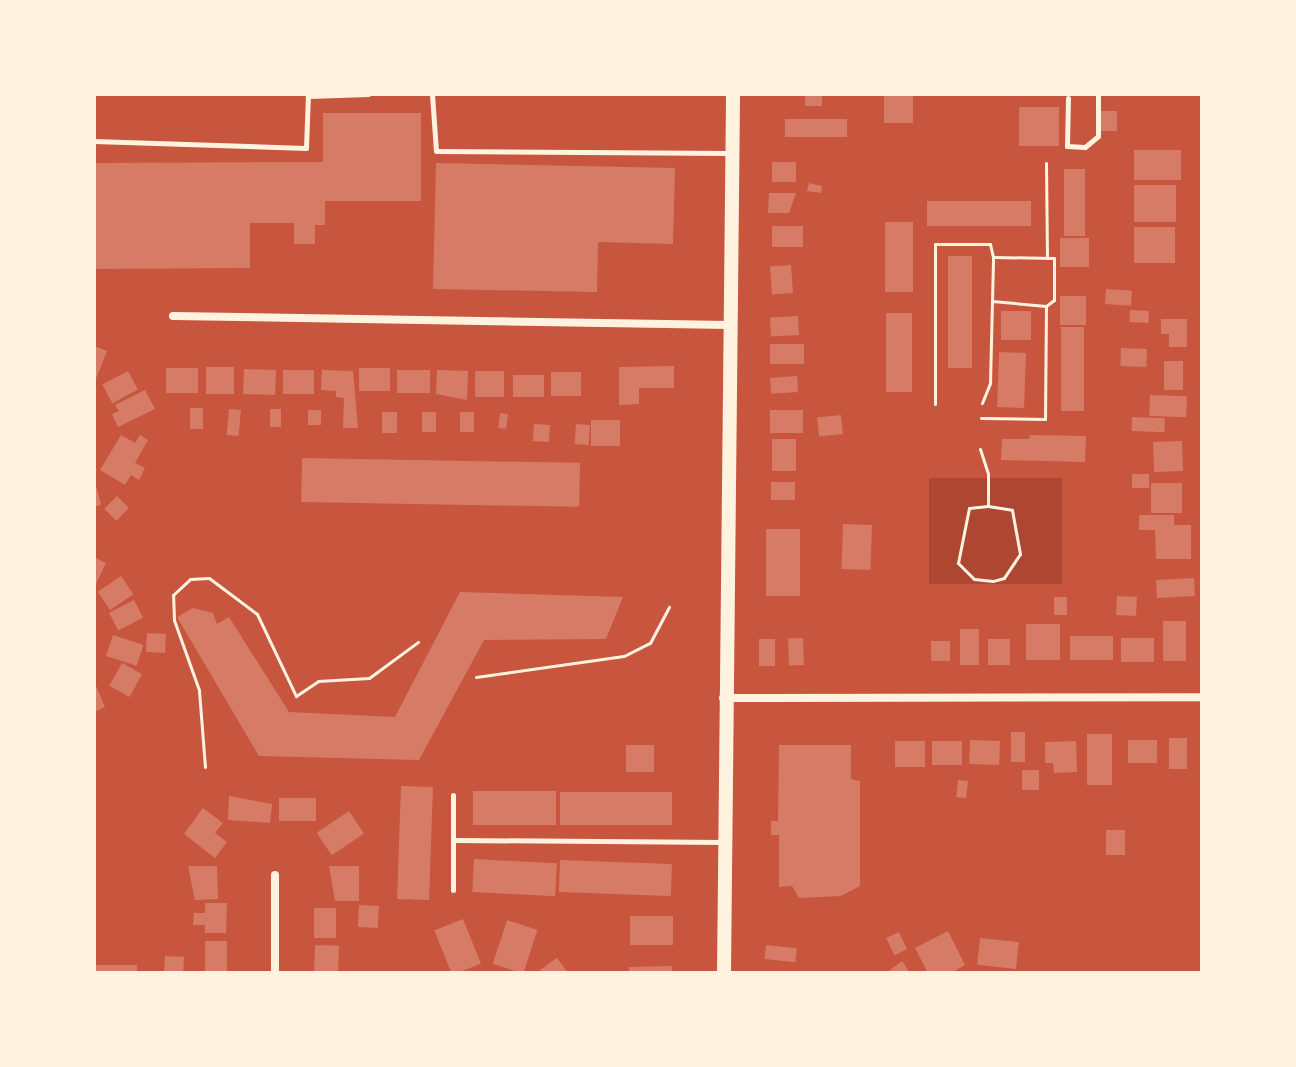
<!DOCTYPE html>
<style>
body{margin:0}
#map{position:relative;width:1296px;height:1067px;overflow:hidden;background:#c8553d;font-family:Commissioner,sans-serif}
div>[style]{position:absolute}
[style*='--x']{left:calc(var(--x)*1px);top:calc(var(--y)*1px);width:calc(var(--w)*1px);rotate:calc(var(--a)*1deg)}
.green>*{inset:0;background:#ae4732;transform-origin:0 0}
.building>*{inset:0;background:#d67c66;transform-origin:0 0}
.path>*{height:3px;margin:-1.5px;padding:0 1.5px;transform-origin:1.5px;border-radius:1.5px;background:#fff3e0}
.service>*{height:5px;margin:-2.5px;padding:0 2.5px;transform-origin:2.5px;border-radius:2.5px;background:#fff3e0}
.minor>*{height:8px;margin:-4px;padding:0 4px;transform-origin:4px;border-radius:4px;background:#fff3e0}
.secondary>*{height:14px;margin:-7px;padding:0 7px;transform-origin:7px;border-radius:7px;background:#fff3e0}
span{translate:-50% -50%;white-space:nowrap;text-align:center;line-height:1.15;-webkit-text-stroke:6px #fff3e0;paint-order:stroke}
.frame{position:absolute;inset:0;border:96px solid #fff3e0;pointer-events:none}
</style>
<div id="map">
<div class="green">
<i style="left:929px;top:478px;width:133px;height:106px"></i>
</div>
<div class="building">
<i style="left:805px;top:94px;width:17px;height:12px"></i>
<i style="left:884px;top:94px;width:29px;height:29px"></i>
<i style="left:1019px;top:107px;width:40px;height:39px"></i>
<i style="left:1099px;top:111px;width:18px;height:20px"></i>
<i style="clip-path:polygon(323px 113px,421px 113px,421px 201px,325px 201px,325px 225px,315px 225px,315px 244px,294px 244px,294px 223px,250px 223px,250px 268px,94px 269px,94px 163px,323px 162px)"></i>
<i style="left:785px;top:119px;width:62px;height:18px"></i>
<i style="left:1134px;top:150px;width:47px;height:30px"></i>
<i style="left:772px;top:162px;width:24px;height:20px"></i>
<i style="clip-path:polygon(436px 163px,675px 168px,673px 244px,598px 242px,597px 292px,433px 289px)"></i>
<i style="left:1064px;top:169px;width:21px;height:67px"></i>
<i style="clip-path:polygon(809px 183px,822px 186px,821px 193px,807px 191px)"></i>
<i style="left:1134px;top:185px;width:42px;height:37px"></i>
<i style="clip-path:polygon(769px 193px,796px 193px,789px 213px,768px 213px)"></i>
<i style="left:1031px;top:201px;width:25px;height:104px;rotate:90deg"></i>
<i style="left:885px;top:222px;width:28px;height:70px"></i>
<i style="left:772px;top:226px;width:31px;height:21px"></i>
<i style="left:1175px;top:227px;width:36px;height:41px;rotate:90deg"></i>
<i style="left:1089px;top:238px;width:29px;height:29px;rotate:90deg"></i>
<i style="left:948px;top:256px;width:24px;height:112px"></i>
<i style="left:791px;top:265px;width:28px;height:21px;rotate:86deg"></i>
<i style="left:1106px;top:289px;width:26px;height:15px;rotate:4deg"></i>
<i style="left:1060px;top:296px;width:26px;height:29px"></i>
<i style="left:1130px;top:310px;width:19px;height:12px;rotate:3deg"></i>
<i style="left:1001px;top:311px;width:30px;height:29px"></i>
<i style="left:886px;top:313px;width:26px;height:79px"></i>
<i style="left:798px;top:316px;width:19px;height:28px;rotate:87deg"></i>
<i style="clip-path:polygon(1161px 319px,1187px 319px,1187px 347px,1169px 347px,1169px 334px,1161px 334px)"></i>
<i style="left:1084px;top:327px;width:84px;height:23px;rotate:90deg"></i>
<i style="left:770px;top:344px;width:34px;height:20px"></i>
<i style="clip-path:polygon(94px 346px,107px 351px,94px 384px)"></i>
<i style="left:1121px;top:348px;width:26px;height:18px;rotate:2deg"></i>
<i style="left:999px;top:352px;width:27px;height:55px;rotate:2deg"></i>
<i style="left:1183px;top:361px;width:29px;height:19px;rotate:90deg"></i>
<i style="clip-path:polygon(674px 366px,674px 388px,639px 388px,639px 404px,619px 405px,619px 367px)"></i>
<i style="left:206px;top:367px;width:28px;height:27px"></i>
<i style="left:166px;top:368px;width:32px;height:25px"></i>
<i style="left:359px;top:368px;width:31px;height:23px"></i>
<i style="left:244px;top:369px;width:32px;height:25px;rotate:2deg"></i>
<i style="left:283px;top:370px;width:31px;height:24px"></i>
<i style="clip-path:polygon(322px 370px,353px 371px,358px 428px,343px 428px,344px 398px,336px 397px,336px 391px,321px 390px)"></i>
<i style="left:397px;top:370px;width:33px;height:23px"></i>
<i style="clip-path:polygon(437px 370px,468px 371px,467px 400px,436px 394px)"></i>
<i style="left:128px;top:371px;width:21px;height:29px;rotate:62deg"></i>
<i style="left:475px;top:371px;width:29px;height:26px"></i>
<i style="left:551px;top:372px;width:30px;height:24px"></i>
<i style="left:513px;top:375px;width:31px;height:22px"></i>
<i style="left:797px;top:376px;width:16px;height:27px;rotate:86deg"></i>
<i style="clip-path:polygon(145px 390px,155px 409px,118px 427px,112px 414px,119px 411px,115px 405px)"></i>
<i style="left:1150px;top:395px;width:37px;height:21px;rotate:2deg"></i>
<i style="left:190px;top:408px;width:13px;height:21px"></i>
<i style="left:229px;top:409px;width:12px;height:26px;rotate:5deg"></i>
<i style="left:270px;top:409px;width:11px;height:18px"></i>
<i style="left:308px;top:410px;width:13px;height:15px"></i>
<i style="left:770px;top:410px;width:33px;height:23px"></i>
<i style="left:382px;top:412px;width:15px;height:21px"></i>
<i style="left:422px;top:412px;width:14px;height:20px"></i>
<i style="left:460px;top:412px;width:14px;height:20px"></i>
<i style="left:500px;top:413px;width:8px;height:15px;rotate:7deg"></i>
<i style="left:841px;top:415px;width:19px;height:24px;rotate:84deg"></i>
<i style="left:1132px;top:417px;width:33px;height:14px;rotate:2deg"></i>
<i style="left:591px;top:420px;width:29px;height:26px"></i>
<i style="left:534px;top:424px;width:16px;height:17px;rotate:4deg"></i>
<i style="left:576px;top:424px;width:14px;height:20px;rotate:4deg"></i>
<i style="clip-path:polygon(121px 435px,135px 443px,140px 435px,148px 440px,135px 463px,145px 468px,139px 480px,131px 475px,125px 485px,100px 470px)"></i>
<i style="clip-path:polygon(1030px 435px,1086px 436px,1085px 462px,1001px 460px,1002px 439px,1029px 439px)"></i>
<i style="left:772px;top:439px;width:24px;height:32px"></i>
<i style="left:1182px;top:441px;width:30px;height:29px;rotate:88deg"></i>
<i style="left:302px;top:458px;width:278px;height:44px;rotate:1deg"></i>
<i style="left:1132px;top:474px;width:17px;height:14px"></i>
<i style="clip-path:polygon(94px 478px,101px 505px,94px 507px)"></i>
<i style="left:771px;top:482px;width:24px;height:18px"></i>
<i style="left:1151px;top:483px;width:31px;height:30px"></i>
<i style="left:117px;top:496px;width:17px;height:18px;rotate:45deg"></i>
<i style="clip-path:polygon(1139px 515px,1174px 515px,1174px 525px,1191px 525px,1191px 559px,1156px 559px,1155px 530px,1139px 530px)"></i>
<i style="left:843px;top:524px;width:29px;height:45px;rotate:2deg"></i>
<i style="left:766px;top:529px;width:34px;height:67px"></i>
<i style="clip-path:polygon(94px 557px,106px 563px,94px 588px)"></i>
<i style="left:121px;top:576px;width:22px;height:28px;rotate:56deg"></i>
<i style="left:1194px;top:578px;width:18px;height:38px;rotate:87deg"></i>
<i style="clip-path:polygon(460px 592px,623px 597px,606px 639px,484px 640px,419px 760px,259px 756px,177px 617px,193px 608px,213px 613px,217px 624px,229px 617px,289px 712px,395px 717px)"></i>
<i style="left:1117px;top:596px;width:20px;height:19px;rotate:3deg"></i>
<i style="left:1054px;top:597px;width:13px;height:18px"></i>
<i style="left:134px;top:600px;width:20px;height:28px;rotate:63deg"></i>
<i style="left:1163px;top:621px;width:23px;height:40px"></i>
<i style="left:1026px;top:624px;width:34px;height:36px"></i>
<i style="left:960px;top:629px;width:19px;height:36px"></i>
<i style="left:147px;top:633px;width:19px;height:19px;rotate:3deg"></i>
<i style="left:113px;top:635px;width:32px;height:22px;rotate:18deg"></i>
<i style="left:1070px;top:636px;width:43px;height:24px"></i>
<i style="left:803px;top:638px;width:27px;height:15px;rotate:88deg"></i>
<i style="left:1121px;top:638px;width:33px;height:24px"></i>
<i style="left:759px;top:639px;width:16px;height:27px"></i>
<i style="left:988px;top:639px;width:22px;height:26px"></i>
<i style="left:931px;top:641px;width:19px;height:20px"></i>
<i style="left:122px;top:663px;width:23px;height:26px;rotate:29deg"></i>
<i style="clip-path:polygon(94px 681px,105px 707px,94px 712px)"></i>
<i style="left:1011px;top:732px;width:14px;height:30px"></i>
<i style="left:1112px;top:734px;width:51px;height:25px;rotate:90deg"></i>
<i style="left:1169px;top:738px;width:18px;height:31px"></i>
<i style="left:970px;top:740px;width:30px;height:24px;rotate:2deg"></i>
<i style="left:1157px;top:740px;width:23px;height:29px;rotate:90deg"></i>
<i style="left:895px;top:741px;width:30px;height:26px"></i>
<i style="left:932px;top:741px;width:30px;height:24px"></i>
<i style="clip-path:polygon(1076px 741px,1077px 772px,1054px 773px,1053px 763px,1045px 763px,1045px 742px)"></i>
<i style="left:626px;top:745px;width:28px;height:27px"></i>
<i style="clip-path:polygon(779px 745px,851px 745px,851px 779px,860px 781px,860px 886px,841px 896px,799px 898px,792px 886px,779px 887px,779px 835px,771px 835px,771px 821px,778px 821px)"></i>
<i style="left:1022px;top:770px;width:17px;height:20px"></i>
<i style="left:958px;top:780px;width:10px;height:17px;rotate:6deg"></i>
<i style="left:401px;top:786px;width:32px;height:113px;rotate:2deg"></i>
<i style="left:556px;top:791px;width:34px;height:83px;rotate:90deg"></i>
<i style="left:560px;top:792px;width:112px;height:33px"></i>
<i style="clip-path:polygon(229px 796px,272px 804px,270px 823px,228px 820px)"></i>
<i style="left:279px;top:798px;width:37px;height:23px"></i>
<i style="clip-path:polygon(203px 808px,223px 823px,215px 833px,227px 842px,215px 858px,184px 834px)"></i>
<i style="left:349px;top:811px;width:27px;height:39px;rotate:56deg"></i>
<i style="left:1106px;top:830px;width:19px;height:25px"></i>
<i style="left:474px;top:859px;width:83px;height:33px;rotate:3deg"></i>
<i style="left:560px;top:860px;width:112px;height:32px;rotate:2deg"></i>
<i style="clip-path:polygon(188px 866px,217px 866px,218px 899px,195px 900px)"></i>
<i style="clip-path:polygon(329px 866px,359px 866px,359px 901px,335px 901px)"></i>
<i style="clip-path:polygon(205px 903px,227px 903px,226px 933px,205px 933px,205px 925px,193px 925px,194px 913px,205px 913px)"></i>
<i style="left:359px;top:905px;width:20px;height:22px;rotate:3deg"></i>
<i style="left:314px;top:908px;width:22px;height:30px"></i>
<i style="left:630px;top:916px;width:43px;height:29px"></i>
<i style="left:463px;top:919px;width:48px;height:31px;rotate:68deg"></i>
<i style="left:507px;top:920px;width:32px;height:46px;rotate:18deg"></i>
<i style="clip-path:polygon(948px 931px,965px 965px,951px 973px,928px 973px,915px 948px)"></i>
<i style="left:899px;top:932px;width:19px;height:14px;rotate:65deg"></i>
<i style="left:980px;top:938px;width:39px;height:27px;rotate:6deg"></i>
<i style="left:205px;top:941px;width:22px;height:30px"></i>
<i style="left:315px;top:945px;width:24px;height:28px;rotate:2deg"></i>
<i style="left:766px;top:945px;width:31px;height:14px;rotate:6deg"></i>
<i style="left:165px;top:956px;width:19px;height:17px;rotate:3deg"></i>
<i style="clip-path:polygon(557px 958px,568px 973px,542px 973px,540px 970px)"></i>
<i style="clip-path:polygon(902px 961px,910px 973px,886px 973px)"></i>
<i style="left:94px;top:965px;width:43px;height:8px"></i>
<i style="clip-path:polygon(672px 966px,672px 973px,629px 973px,629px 967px)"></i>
</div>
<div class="path">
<i style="--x:1046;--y:163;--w:95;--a:89.4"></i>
<i style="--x:992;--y:301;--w:54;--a:5.3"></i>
<i style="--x:982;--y:403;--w:22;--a:-68"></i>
<i style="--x:990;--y:383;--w:126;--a:-88.6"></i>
<i style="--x:935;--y:404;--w:160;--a:-90"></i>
<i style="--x:935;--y:244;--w:55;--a:0"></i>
<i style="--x:990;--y:244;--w:13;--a:77"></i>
<i style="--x:993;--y:257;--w:61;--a:0.9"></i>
<i style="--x:1054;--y:258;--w:42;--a:90"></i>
<i style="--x:1054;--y:300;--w:10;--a:143"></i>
<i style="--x:1046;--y:306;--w:113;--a:90.5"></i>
<i style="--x:1045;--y:419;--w:64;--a:-179.1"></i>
<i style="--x:980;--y:449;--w:26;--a:72"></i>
<i style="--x:988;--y:474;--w:32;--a:90"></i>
<i style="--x:988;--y:506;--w:24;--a:9"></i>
<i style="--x:1012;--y:510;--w:45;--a:79.7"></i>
<i style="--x:1020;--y:554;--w:29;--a:124"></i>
<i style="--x:1004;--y:578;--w:11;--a:165"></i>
<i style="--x:993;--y:581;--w:19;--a:-174"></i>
<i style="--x:974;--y:579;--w:23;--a:-135"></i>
<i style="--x:958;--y:563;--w:56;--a:-78.7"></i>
<i style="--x:969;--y:508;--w:19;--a:-6"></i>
<i style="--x:476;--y:677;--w:149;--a:-8.1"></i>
<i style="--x:624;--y:656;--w:29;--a:-27"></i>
<i style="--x:650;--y:643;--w:41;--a:-62.2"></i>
<i style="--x:205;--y:767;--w:77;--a:-94.5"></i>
<i style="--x:199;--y:690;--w:74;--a:-109.7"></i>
<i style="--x:174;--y:620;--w:25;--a:-92"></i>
<i style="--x:173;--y:595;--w:23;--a:-43"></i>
<i style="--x:190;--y:579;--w:19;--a:-3"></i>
<i style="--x:209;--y:578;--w:60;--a:36.9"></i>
<i style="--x:257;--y:614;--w:91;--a:64.6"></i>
<i style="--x:296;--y:696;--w:27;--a:-34"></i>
<i style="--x:318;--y:681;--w:51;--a:-3.4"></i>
<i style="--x:369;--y:678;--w:61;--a:-36.3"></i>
</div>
<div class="service">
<i style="--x:432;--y:94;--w:57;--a:86"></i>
<i style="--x:436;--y:151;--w:294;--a:0.4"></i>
<i style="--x:308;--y:96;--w:60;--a:-1.9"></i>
<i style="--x:1068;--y:98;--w:48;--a:91.2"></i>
<i style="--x:1067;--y:146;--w:18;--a:3"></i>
<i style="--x:1085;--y:147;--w:17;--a:-40"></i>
<i style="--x:1098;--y:136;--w:42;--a:-90"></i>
<i style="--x:94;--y:141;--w:212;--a:1.9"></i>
<i style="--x:306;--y:148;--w:54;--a:-87.9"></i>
<i style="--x:453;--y:795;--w:95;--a:90"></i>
<i style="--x:454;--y:840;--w:270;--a:0.4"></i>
</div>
<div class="minor">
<i style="--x:173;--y:316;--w:556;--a:0.93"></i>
<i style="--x:723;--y:698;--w:479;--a:-0.1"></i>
<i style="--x:275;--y:973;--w:98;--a:-90"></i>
</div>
<div class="secondary">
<i style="--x:724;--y:973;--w:879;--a:-89.41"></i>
</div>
<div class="frame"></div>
</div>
